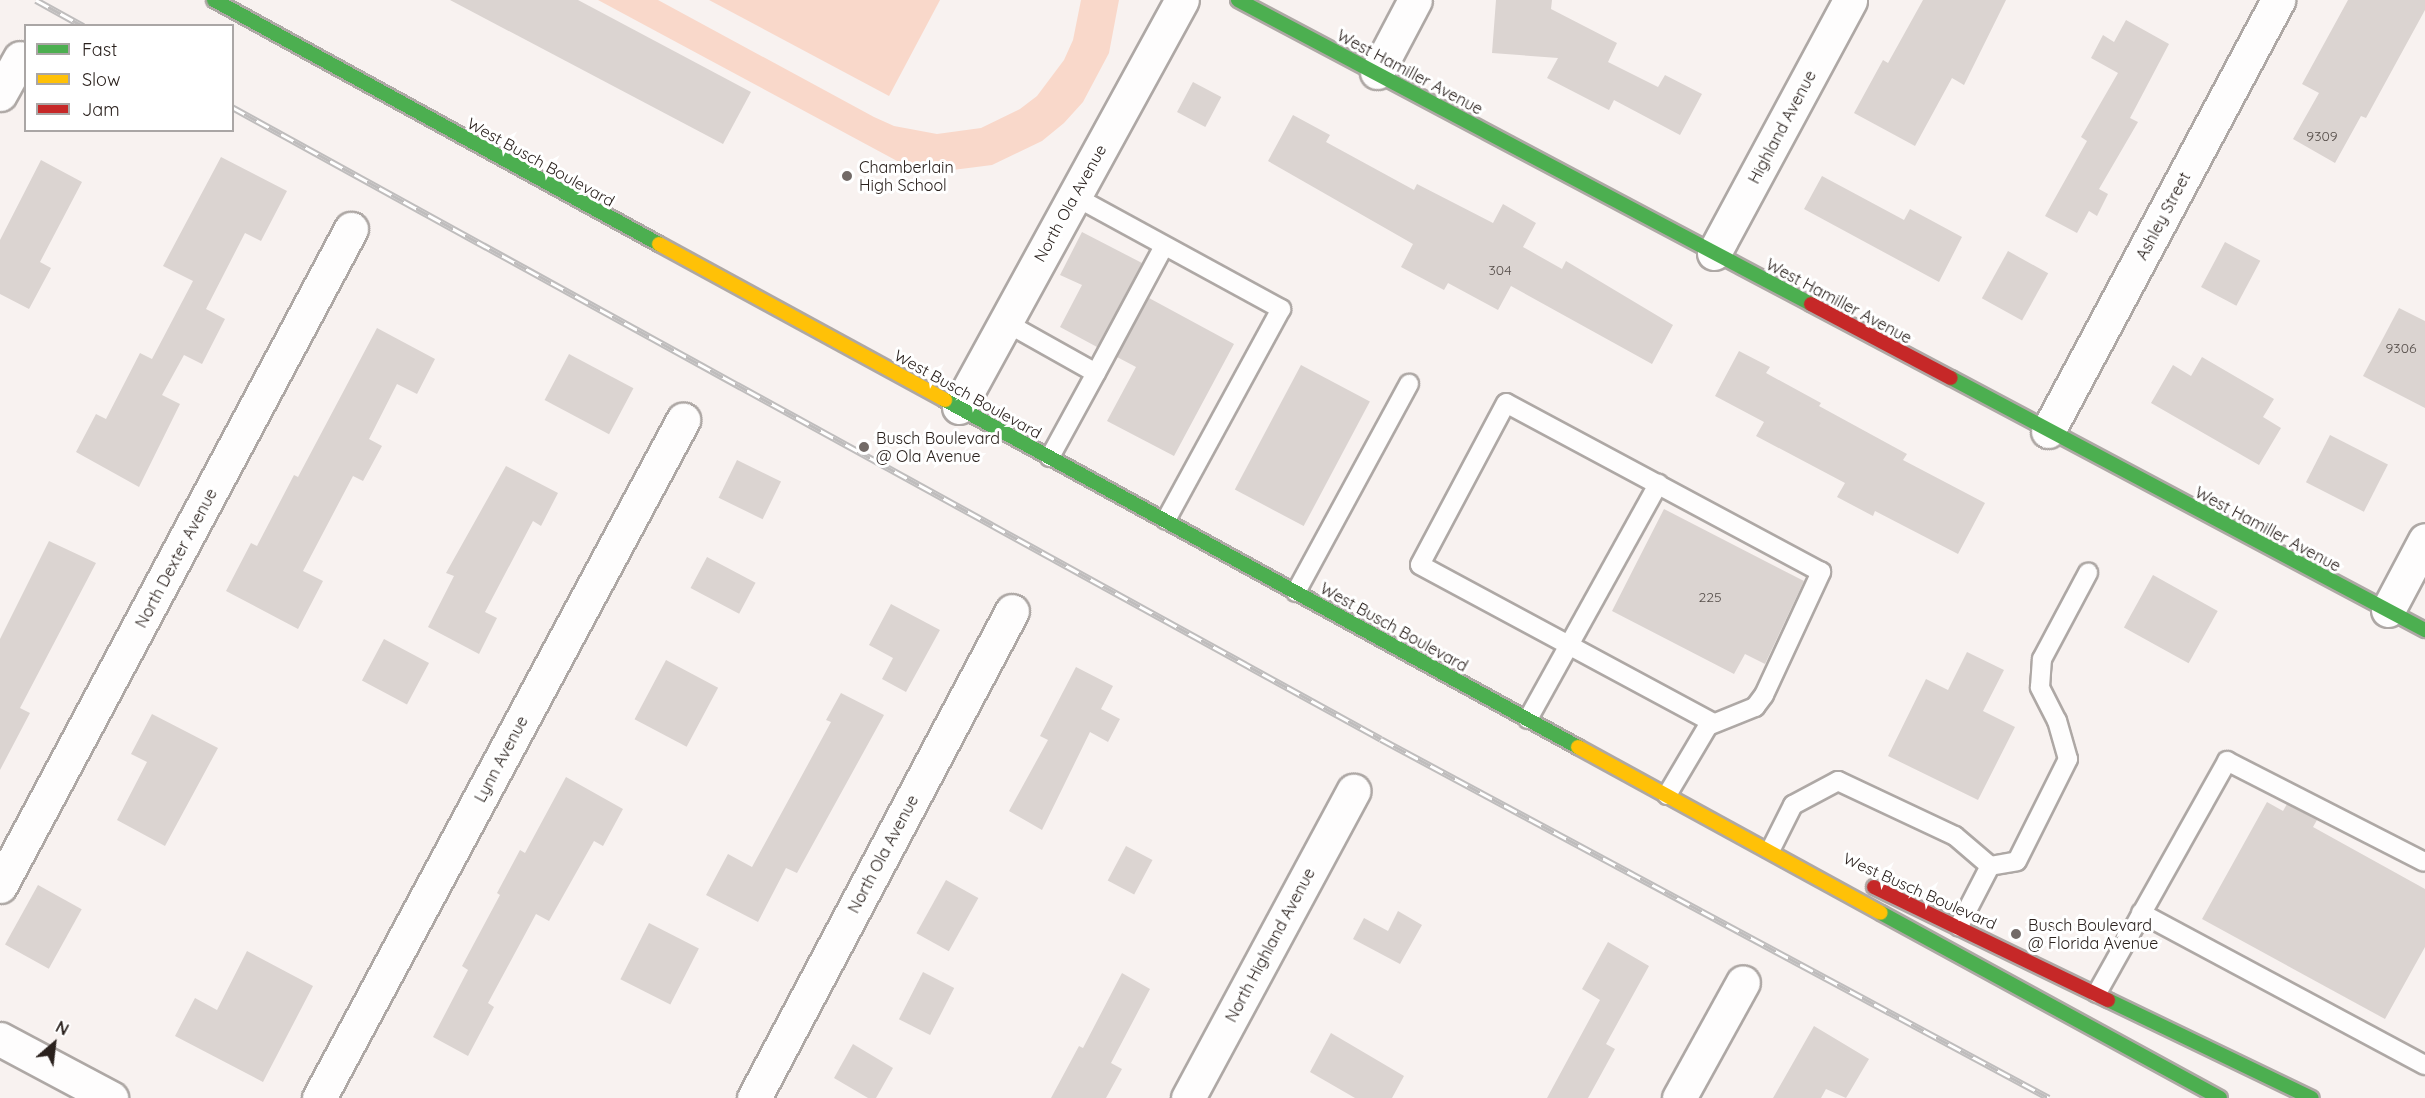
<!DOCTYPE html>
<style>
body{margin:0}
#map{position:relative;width:2425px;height:1098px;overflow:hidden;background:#f8f2f0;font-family:Quicksand,sans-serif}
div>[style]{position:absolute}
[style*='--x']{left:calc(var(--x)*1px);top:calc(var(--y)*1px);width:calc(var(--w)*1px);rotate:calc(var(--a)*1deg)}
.green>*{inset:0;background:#f9d8ca}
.building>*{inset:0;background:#dbd4d1;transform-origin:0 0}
.roads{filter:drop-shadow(2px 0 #aea8a5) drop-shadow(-2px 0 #aea8a5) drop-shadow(0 2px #aea8a5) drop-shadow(0 -2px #aea8a5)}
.lane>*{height:18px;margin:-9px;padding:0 9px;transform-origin:9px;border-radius:9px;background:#fefdfd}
.street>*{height:33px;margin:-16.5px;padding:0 16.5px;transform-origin:16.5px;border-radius:16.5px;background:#fefdfd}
.fast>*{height:14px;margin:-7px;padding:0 7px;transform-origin:7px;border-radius:7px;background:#4caf50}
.slow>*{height:14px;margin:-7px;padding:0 7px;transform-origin:7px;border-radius:7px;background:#ffc107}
.jam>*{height:14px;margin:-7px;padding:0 7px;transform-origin:7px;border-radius:7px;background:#c62828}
.rail>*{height:7px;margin-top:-3.5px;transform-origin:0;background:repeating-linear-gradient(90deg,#fff 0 14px,#bfbdbd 0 28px);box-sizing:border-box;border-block:2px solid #bfbdbd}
.dots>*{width:16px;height:16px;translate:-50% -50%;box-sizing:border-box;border:3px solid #fff;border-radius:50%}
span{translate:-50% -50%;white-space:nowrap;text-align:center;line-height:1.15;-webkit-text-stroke:6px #fff;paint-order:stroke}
.number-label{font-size:14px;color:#564e4a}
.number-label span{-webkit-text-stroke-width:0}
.street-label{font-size:16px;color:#2a211d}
.poi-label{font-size:16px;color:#2a211d}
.left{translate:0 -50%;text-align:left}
.legend{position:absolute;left:24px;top:24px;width:210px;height:108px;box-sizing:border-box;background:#fff;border:2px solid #aaa6a5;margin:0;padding:8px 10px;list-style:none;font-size:18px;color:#2a211d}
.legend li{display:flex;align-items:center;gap:12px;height:30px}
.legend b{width:30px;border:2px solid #aaa6a5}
.north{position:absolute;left:24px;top:1014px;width:60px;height:60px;-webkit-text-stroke:4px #fff;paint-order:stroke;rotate:28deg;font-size:16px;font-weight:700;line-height:24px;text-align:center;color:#2a211d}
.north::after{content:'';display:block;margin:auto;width:21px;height:27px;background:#2a211d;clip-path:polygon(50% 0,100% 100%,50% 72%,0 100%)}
</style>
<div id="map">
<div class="green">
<i style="clip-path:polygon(598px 0,658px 0,874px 117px,894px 126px,937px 134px,981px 128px,1020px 109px,1037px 96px,1064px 60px,1073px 40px,1081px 0,1119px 0,1109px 53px,1083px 102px,1064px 123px,1042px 141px,992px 165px,937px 172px,912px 169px)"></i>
<i style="clip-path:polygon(709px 0,940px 0,889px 96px)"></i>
</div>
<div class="building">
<i style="clip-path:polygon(450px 0,578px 0,751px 92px,723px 144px)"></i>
<i style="clip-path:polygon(1496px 0,1552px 0,1551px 9px,1617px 43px,1608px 62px,1658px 87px,1665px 75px,1702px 94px,1680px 135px,1614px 100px,1609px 110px,1547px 78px,1558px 58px,1492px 53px)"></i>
<i style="clip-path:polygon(1923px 0,2006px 0,1964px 85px,1952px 78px,1915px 146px,1854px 113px,1883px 60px,1888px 63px)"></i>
<i style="clip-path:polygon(2348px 0,2425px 0,2425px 10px,2366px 118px,2361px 116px,2335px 163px,2293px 139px,2319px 93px,2302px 84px)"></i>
<i style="clip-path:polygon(2126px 20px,2169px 44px,2130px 118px,2138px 122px,2099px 189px,2108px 194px,2097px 216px,2089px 211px,2077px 233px,2045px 216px,2087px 141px,2081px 137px,2118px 73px,2091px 58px,2103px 35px,2114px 42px)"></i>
<i style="left:1193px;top:82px;width:32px;height:34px;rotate:28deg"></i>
<i style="clip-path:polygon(1293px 115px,1330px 135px,1326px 142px,1414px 190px,1417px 184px,1493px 223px,1503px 204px,1536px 223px,1523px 247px,1562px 269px,1566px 261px,1673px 325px,1652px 364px,1511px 286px,1498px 310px,1448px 283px,1444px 290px,1401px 267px,1413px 244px,1268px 161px)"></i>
<i style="clip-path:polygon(221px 157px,287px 191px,261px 241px,245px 233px,206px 309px,225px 319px,202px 364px,184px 355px,162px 395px,180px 404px,139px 487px,76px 452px,96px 414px,106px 419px,140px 353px,152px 359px,193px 281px,163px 266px)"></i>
<i style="clip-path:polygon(41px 160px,82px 182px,40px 262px,51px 268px,29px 309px,0 294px,0 240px)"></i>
<i style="clip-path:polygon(1822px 176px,1904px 220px,1910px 209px,1962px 237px,1939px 282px,1804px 209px)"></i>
<i style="clip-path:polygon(1082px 232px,1142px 263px,1097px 347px,1060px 327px,1082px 285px,1060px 275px)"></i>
<i style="left:2225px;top:242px;width:40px;height:51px;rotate:28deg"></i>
<i style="left:2008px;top:251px;width:46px;height:54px;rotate:29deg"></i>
<i style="clip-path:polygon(1149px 298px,1234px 344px,1174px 456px,1107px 421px,1136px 367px,1117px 357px)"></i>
<i style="clip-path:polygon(2399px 308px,2425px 321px,2425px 408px,2363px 376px)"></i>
<i style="clip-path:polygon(377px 328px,435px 359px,417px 394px,397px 384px,369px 439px,382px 446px,363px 481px,353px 476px,303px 571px,323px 581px,298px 629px,226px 591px,251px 543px,257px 546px,294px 475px,298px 477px)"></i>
<i style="clip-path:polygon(1739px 351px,1770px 367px,1766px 373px,1821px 403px,1819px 406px,1907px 454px,1903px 460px,1985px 503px,1958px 554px,1875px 511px,1873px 516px,1837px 497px,1845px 483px,1756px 436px,1764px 422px,1715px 396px)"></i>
<i style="left:569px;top:354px;width:73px;height:52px;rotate:28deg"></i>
<i style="clip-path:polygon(2202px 357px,2274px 399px,2263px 417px,2281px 428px,2259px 465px,2151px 403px,2173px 365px,2191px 376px)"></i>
<i style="left:1301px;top:365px;width:78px;height:141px;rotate:28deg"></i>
<i style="left:2330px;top:435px;width:65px;height:53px;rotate:27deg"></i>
<i style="left:737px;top:460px;width:49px;height:42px;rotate:26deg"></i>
<i style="clip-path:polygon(506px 466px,558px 493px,541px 526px,533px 521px,485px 612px,497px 618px,479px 654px,428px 627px,454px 576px,446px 573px)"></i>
<i style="clip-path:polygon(1664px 509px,1804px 581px,1765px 664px,1745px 654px,1734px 674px,1612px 611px)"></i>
<i style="clip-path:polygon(49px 541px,96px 563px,20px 708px,30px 713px,0 770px,0 639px)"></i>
<i style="left:707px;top:557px;width:55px;height:35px;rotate:28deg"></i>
<i style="left:2153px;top:575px;width:74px;height:60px;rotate:29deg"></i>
<i style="clip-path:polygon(891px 604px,940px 630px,906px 692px,882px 679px,893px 658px,869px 645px)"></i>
<i style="left:384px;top:639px;width:51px;height:47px;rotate:28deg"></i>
<i style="clip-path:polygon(1967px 652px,2004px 670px,1983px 711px,2015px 727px,1978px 800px,1888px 756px,1926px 679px,1948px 690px)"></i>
<i style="left:666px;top:660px;width:59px;height:67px;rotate:28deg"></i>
<i style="clip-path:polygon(1076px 667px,1113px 686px,1101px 709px,1120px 719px,1108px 742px,1090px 732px,1042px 830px,1009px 811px,1048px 740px,1040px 736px)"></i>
<i style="clip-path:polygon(841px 693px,884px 715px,797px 873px,786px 868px,758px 922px,706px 895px,728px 854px,752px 867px,831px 722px,826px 720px)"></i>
<i style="clip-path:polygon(152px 714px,218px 748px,165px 846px,117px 820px,147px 762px,131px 754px)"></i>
<i style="clip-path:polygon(566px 777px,623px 809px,603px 846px,594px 841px,549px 921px,536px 914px,488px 1003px,494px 1007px,468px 1056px,433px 1037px,468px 970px,462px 966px,500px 895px,497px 893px,520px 850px,525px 853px)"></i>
<i style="clip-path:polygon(2267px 802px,2283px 811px,2287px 804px,2317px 820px,2313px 827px,2425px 889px,2425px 947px,2385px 1019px,2202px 919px)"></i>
<i style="left:1126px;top:846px;width:30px;height:39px;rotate:28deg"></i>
<i style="left:946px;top:880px;width:37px;height:61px;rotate:29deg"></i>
<i style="left:38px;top:885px;width:50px;height:68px;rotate:29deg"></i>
<i style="clip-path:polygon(1398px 911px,1422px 925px,1400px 964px,1353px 939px,1364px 918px,1388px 931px)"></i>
<i style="left:649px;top:923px;width:56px;height:63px;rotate:27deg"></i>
<i style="clip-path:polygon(1608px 942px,1649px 966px,1606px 1044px,1615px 1049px,1588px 1098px,1547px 1098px,1600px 1000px,1582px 989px)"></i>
<i style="clip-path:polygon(247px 951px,313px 986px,263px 1082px,175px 1036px,195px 998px,217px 1010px)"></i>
<i style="left:923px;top:972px;width:35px;height:53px;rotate:27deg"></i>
<i style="clip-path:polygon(1122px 973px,1150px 989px,1111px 1063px,1122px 1069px,1106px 1098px,1051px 1098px,1079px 1046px,1083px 1048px)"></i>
<i style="clip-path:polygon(1814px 1026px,1869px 1059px,1846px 1098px,1826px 1089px,1821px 1098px,1773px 1098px)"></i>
<i style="clip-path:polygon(1331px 1033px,1404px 1076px,1392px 1098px,1355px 1098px,1310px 1072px)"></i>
<i style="clip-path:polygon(853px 1044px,893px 1068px,876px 1098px,868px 1098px,834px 1078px)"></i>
</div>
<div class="roads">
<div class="lane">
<i style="--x:1074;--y:196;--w:236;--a:28.6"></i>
<i style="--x:1281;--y:309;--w:240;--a:118.6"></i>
<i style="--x:1005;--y:322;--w:104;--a:29.3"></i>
<i style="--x:1096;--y:373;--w:96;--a:118.7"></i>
<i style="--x:1096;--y:373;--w:144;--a:-61.8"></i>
<i style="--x:1296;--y:592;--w:237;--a:-61.5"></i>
<i style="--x:1528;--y:719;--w:269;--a:-61"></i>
<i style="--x:1667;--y:795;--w:80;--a:-59.3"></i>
<i style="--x:1708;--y:726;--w:51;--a:-22"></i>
<i style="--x:1755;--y:707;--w:15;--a:-53"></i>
<i style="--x:1764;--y:695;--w:136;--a:-65.1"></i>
<i style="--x:1821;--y:572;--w:357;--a:-151.8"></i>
<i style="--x:1506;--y:403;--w:183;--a:118"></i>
<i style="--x:1420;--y:565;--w:333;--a:28.3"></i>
<i style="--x:1773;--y:845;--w:45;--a:-63.4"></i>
<i style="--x:1793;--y:805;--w:51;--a:-28.1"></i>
<i style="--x:1838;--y:781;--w:129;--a:25.2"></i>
<i style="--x:1955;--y:836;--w:46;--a:40.6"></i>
<i style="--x:1990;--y:866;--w:68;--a:117.3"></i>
<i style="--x:1990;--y:866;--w:27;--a:-10"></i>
<i style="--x:2017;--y:861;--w:114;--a:-63.4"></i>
<i style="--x:2068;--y:759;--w:40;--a:-106"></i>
<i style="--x:2057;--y:721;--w:38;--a:-117"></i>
<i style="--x:2040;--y:687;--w:28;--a:-86"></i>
<i style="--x:2042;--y:659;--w:98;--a:-61.9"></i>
<i style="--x:2141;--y:913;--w:322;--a:28.2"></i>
<i style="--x:2097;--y:993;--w:266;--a:-60.7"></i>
<i style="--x:2227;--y:761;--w:221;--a:27.1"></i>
</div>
<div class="street">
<i style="--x:1377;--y:72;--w:81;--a:-62.2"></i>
<i style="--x:0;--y:94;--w:41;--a:-60.9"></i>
<i style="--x:1714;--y:253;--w:287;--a:-61.7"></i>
<i style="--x:959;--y:407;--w:464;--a:-61.3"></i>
<i style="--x:2048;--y:431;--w:489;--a:-61.9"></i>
<i style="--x:2388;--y:610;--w:79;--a:-62.1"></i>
<i style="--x:0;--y:886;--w:745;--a:-61.89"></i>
<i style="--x:0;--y:1039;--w:126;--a:28"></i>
<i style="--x:319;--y:1098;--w:770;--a:-61.77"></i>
<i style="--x:754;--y:1098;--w:551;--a:-62.09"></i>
<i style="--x:1188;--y:1098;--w:349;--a:-61.7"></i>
<i style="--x:1679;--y:1098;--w:132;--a:-61.1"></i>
</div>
<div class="fast">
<i style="--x:214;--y:0;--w:508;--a:28.74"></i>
<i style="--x:1238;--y:0;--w:649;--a:27.95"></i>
<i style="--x:1951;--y:378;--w:537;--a:28"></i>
<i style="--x:945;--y:400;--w:722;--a:28.73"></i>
<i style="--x:1881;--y:913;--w:386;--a:28.6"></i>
<i style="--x:2108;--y:1000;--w:226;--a:25.7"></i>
</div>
<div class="slow">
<i style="--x:659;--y:244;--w:326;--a:28.6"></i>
<i style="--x:1578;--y:747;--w:345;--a:28.7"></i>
</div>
<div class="jam">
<i style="--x:1811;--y:304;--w:158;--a:27.9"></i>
<i style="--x:1874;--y:887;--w:260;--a:25.8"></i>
</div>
</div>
<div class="rail">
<i style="--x:36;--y:0;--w:54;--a:29"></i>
<i style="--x:232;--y:107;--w:1311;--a:28.81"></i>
<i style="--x:1381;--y:739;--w:758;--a:28.25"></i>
</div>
<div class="dots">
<i style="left:847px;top:176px;background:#726a67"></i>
<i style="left:864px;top:447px;background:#726a67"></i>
<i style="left:2016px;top:934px;background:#726a67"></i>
</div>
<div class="number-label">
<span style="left:2322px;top:136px">9309</span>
<span style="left:1500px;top:270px">304</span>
<span style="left:2401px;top:348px">9306</span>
<span style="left:1710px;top:597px">225</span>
</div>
<div class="street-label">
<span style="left:1410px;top:72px;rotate:28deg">West Hamiller Avenue</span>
<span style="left:1782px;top:127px;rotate:-62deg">Highland Avenue</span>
<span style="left:541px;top:162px;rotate:29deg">West Busch Boulevard</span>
<span style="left:1070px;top:203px;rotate:-61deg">North Ola Avenue</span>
<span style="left:2163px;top:216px;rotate:-62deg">Ashley Street</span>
<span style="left:1839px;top:301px;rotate:28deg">West Hamiller Avenue</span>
<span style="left:968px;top:394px;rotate:29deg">West Busch Boulevard</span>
<span style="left:2268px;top:529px;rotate:28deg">West Hamiller Avenue</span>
<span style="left:176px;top:558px;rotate:-62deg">North Dexter Avenue</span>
<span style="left:1394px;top:627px;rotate:29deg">West Busch Boulevard</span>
<span style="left:501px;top:759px;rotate:-62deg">Lynn Avenue</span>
<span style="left:883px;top:854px;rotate:-62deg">North Ola Avenue</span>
<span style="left:1920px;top:891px;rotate:24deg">West Busch Boulevard</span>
<span style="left:1270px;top:945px;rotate:-62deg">North Highland Avenue</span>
</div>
<div class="poi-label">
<span class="left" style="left:859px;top:176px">Chamberlain<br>High School</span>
<span class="left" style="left:876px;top:447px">Busch Boulevard<br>@ Ola Avenue</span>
<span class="left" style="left:2028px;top:934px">Busch Boulevard<br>@ Florida Avenue</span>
</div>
<ul class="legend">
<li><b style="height:8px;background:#4caf50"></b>Fast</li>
<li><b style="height:8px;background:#ffc107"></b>Slow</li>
<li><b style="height:8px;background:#c62828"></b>Jam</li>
</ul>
<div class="north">N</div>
</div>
